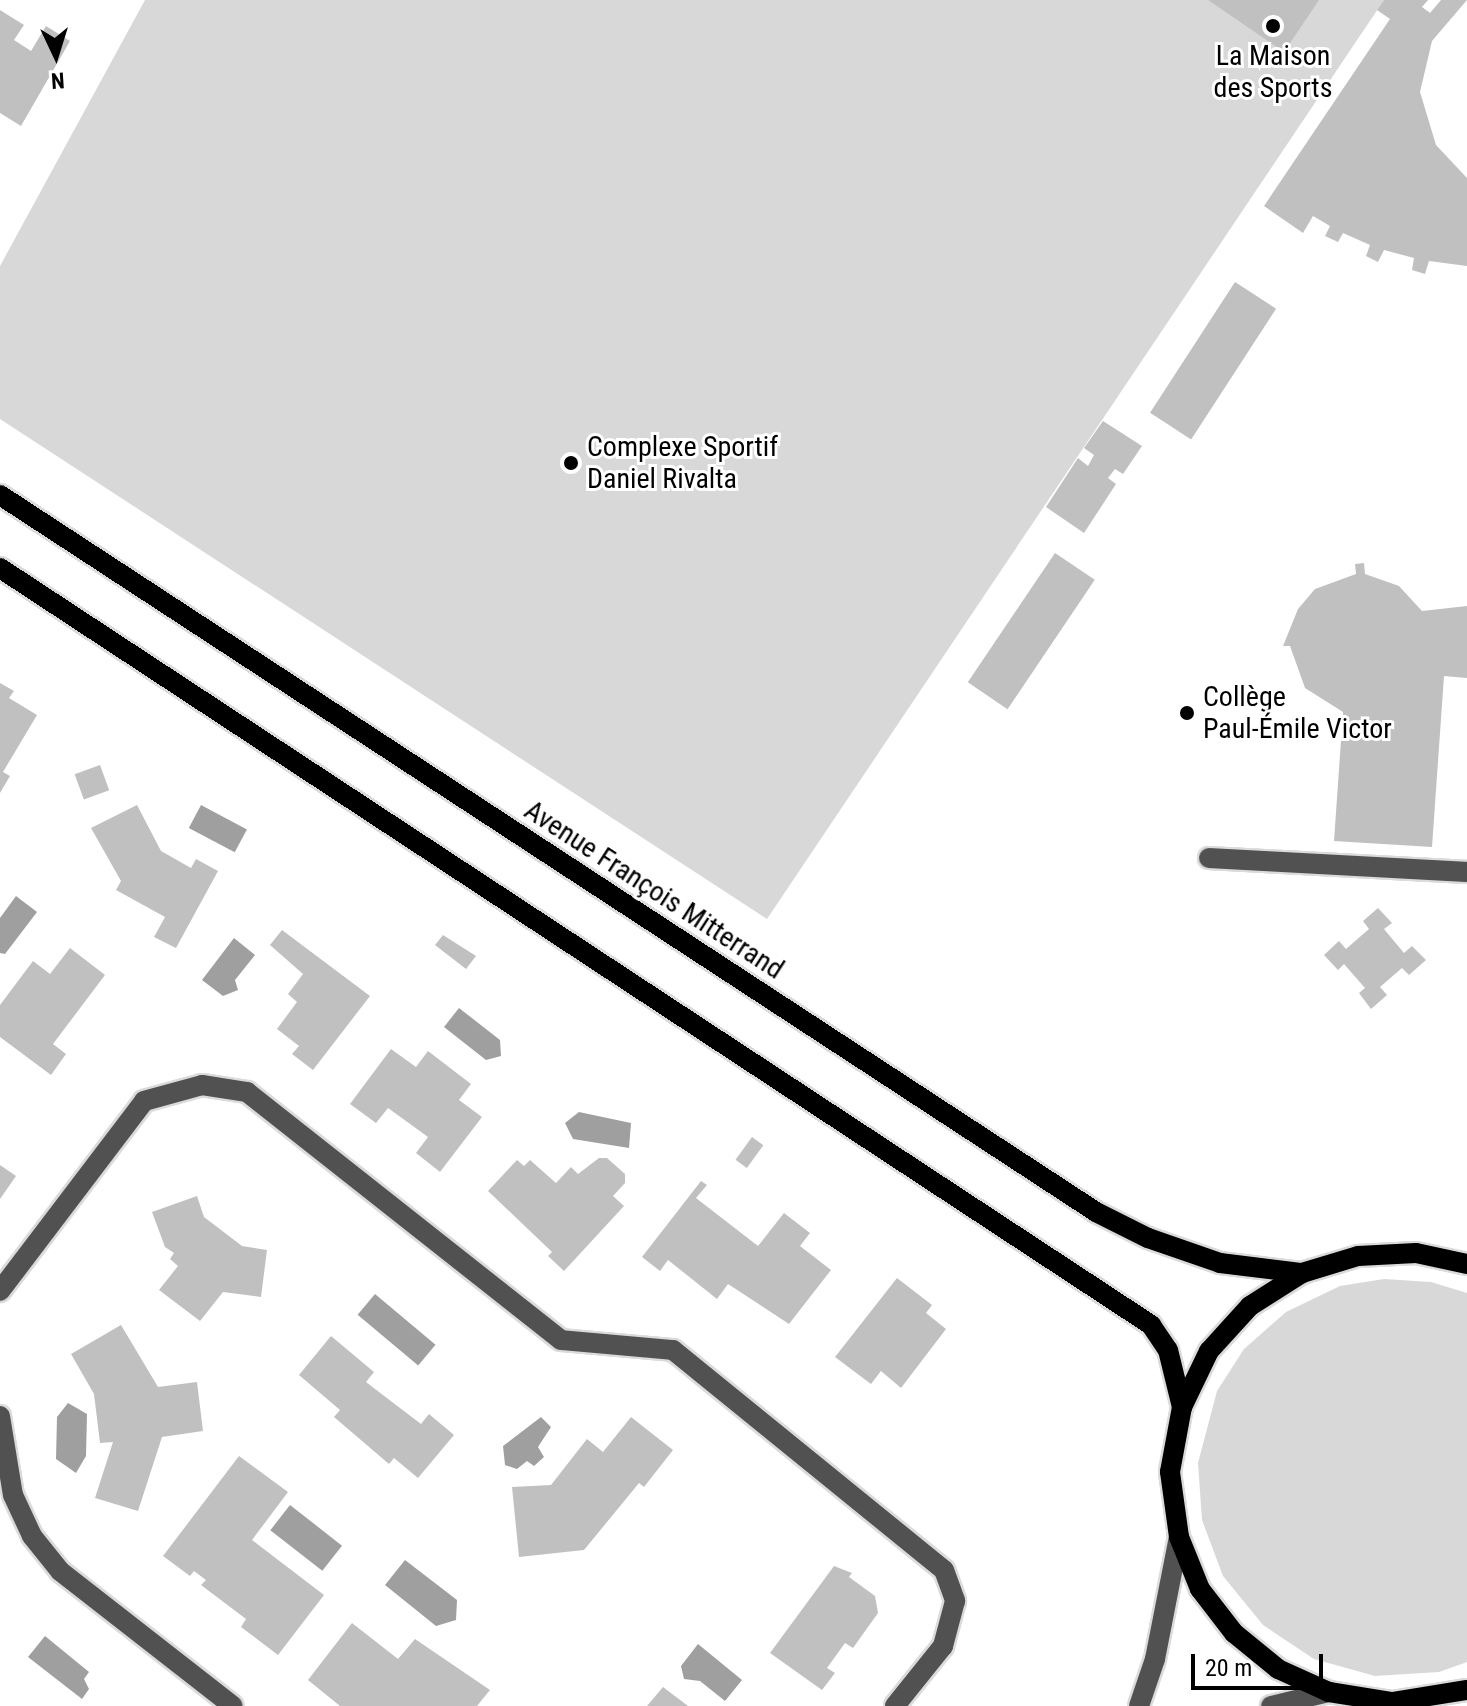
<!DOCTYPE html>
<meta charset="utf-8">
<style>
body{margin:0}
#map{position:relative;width:1467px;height:1706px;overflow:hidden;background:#fff;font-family:"Roboto Condensed",sans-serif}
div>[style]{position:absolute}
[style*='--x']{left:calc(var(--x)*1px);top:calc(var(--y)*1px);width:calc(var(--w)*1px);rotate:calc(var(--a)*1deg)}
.green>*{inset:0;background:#d8d8d8}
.water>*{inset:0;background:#9f9f9f;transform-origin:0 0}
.building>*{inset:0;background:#c0c0c0;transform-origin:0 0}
.roads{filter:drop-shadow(2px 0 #dbdbdb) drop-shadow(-2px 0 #dbdbdb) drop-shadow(0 2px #dbdbdb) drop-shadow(0 -2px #dbdbdb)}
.minor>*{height:20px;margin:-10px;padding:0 10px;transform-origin:10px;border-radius:10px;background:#515151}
.major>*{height:20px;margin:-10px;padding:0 10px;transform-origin:10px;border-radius:10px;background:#000}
.dots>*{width:22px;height:22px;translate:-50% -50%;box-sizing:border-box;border:4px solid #fff;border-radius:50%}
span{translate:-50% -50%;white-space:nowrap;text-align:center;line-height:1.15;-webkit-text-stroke:6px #fff;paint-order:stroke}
.poi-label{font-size:28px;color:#000}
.left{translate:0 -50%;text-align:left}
.street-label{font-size:28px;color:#000}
.north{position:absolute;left:16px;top:16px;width:80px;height:80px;-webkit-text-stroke:6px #fff;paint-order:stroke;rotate:176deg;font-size:22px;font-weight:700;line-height:32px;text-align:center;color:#000}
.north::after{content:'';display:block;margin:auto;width:28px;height:36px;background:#000;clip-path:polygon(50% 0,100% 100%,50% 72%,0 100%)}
.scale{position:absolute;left:1191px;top:1654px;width:132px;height:36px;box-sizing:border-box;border:4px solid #000;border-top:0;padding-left:10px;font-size:24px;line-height:28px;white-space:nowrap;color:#000;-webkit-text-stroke:6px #fff;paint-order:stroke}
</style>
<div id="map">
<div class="green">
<i style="clip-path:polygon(145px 0,1384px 0,767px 919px,0 419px,0 266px)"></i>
<i style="clip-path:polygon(1384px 1279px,1431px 1282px,1467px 1293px,1467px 1662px,1439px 1672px,1375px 1676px,1314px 1659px,1263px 1625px,1223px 1576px,1202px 1520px,1198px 1463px,1217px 1391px,1244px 1349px,1286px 1312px,1340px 1286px)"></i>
</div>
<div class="water">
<i style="left:201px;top:805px;width:52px;height:26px;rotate:28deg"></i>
<i style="clip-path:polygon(16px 896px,37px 912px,5px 954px,0 953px,0 918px)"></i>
<i style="clip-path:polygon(234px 938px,255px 955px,235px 980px,238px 990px,223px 996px,202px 980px)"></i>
<i style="clip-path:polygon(459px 1008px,500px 1040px,501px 1056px,486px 1060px,444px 1027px)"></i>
<i style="clip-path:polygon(579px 1112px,631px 1123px,629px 1148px,573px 1139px,565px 1123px)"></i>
<i style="left:375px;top:1294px;width:79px;height:27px;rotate:40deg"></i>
<i style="clip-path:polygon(68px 1403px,87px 1414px,86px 1456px,76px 1473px,56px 1459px,57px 1417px)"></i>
<i style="clip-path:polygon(541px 1417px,551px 1427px,538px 1447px,544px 1457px,534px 1466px,527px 1461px,517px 1469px,505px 1465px,503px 1446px)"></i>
<i style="left:290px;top:1505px;width:66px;height:32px;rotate:38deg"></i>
<i style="clip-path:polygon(405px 1560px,457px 1600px,456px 1620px,436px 1626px,385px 1585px)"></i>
<i style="clip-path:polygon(45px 1636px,89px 1672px,84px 1679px,89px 1689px,82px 1699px,28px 1657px)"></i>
<i style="clip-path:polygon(698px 1644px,742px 1680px,725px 1701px,700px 1681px,684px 1679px,681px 1666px)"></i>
</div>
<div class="building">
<i style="clip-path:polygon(1208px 0,1319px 0,1284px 52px)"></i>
<i style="clip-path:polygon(1384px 0,1428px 0,1422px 7px,1430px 13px,1441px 0,1467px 0,1432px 41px,1420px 92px,1436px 145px,1467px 178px,1467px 266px,1429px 261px,1425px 274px,1412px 270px,1414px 258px,1384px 250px,1378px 262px,1366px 256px,1370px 245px,1343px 233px,1338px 242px,1325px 236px,1330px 226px,1313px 216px,1303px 233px,1264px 206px,1390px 19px,1377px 10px)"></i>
<i style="clip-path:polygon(0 10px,24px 25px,14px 40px,31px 51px,46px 26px,70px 41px,21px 126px,0 113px)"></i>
<i style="left:1235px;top:282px;width:49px;height:156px;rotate:33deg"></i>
<i style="clip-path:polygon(1103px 421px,1142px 446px,1123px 474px,1115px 469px,1108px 478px,1116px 484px,1084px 533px,1046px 507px,1078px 458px,1088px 466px,1094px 455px,1084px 448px)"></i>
<i style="left:1055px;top:553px;width:48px;height:156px;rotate:34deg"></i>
<i style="clip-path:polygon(1364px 563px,1365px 574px,1399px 586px,1422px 611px,1467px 606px,1467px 678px,1444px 676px,1432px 847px,1334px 841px,1343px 712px,1305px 688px,1290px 646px,1283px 646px,1298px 609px,1315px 589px,1356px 574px,1355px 564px)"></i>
<i style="clip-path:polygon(0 683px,14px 691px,9px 698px,37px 715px,3px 772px,10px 776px,0 793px)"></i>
<i style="left:100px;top:765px;width:27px;height:27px;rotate:70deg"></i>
<i style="clip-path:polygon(137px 805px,161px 851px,191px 868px,196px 859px,218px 871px,176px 948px,154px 937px,165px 917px,116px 890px,121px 881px,91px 828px)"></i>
<i style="clip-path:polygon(1378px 908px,1392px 923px,1384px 929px,1404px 953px,1412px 946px,1426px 960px,1409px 975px,1402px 968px,1380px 987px,1387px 995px,1371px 1009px,1359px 993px,1365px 988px,1344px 964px,1338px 970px,1324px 955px,1339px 941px,1346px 949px,1369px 929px,1363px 921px)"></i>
<i style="clip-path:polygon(282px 930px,370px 996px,313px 1070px,292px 1054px,299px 1046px,277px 1029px,297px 1002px,288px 994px,303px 974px,270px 945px)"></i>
<i style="clip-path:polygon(443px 935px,476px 956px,466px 969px,435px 945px)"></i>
<i style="clip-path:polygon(70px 948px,105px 975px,53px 1044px,66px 1054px,51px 1075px,0 1037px,0 1005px,33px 961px,50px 974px)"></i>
<i style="clip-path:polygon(391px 1049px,416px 1067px,428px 1051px,471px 1084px,459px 1100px,482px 1117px,440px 1172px,416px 1153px,428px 1137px,388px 1108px,376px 1123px,350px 1104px)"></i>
<i style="left:752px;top:1137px;width:14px;height:28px;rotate:36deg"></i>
<i style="clip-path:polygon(599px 1158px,607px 1158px,625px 1174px,625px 1183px,613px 1196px,624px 1206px,564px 1271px,548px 1256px,552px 1252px,488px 1191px,517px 1160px,524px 1166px,530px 1160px,556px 1183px,571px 1167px,578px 1174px)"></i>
<i style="clip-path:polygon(0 1165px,16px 1176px,0 1199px)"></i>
<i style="clip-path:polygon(701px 1181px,707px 1185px,696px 1198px,758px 1246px,784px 1213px,810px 1233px,800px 1246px,831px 1270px,789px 1324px,728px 1284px,717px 1299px,668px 1260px,660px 1271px,642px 1257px)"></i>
<i style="clip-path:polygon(197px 1196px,204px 1217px,242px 1246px,267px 1250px,261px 1297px,223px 1292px,200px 1321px,159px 1290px,178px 1266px,170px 1259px,174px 1253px,165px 1247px,152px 1212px)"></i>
<i style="clip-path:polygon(897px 1278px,932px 1305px,926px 1313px,946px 1329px,901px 1388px,881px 1371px,871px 1384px,835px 1357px)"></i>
<i style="clip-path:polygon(121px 1325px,158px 1387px,197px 1382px,203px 1431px,162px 1437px,138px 1511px,95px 1498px,113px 1442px,100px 1443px,94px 1394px,71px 1354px)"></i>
<i style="clip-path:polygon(331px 1336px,374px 1372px,366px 1382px,375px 1389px,421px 1424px,429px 1414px,454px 1435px,418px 1478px,394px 1458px,389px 1464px,334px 1417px,340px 1410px,299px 1375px)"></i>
<i style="clip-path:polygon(631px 1417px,673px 1450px,644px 1487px,639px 1483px,584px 1550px,519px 1557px,512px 1487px,551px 1485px,587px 1439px,603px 1452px)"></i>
<i style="clip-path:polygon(239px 1456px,288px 1492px,252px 1540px,324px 1595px,278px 1655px,241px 1627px,246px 1619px,201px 1585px,206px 1580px,194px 1571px,190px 1576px,163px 1556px)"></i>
<i style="clip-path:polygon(834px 1566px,852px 1573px,849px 1577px,875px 1596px,878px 1613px,853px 1648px,845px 1643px,827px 1668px,835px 1673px,822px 1690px,770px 1653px)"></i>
<i style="clip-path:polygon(352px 1623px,398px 1659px,415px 1639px,490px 1690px,477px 1706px,340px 1706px,308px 1680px)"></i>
<i style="clip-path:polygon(663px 1687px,688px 1706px,647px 1706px)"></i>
</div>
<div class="roads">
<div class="minor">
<i style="--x:1209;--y:858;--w:258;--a:3.1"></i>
<i style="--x:0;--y:1291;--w:238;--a:-52.8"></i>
<i style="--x:144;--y:1101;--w:60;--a:-15.4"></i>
<i style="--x:202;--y:1085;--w:46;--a:8.8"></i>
<i style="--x:247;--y:1092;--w:400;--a:38.3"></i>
<i style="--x:561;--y:1340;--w:112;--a:5.1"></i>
<i style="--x:673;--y:1350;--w:349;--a:39.1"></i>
<i style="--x:944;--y:1570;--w:33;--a:70"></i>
<i style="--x:955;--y:1601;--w:47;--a:104.9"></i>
<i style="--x:943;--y:1646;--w:77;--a:128.7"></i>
<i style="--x:0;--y:1416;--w:80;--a:80.7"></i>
<i style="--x:13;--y:1495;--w:45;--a:65.1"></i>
<i style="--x:32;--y:1536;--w:45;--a:51.3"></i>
<i style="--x:60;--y:1571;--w:219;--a:38"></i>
<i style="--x:1139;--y:1706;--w:50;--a:-71.2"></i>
<i style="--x:1155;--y:1659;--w:124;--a:-78.9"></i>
<i style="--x:1271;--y:1706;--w:60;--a:-13.6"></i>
</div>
<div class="major">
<i style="--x:0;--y:495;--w:1310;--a:33.19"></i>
<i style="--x:1096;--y:1212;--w:58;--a:26.6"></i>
<i style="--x:1148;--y:1238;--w:76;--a:19.1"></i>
<i style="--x:1220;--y:1263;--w:83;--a:7"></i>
<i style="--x:0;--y:568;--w:1378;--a:33.33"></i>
<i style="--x:1151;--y:1325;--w:30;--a:56"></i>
<i style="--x:1168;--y:1350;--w:59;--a:76.2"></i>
<i style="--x:1467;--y:1264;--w:52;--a:-167.8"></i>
<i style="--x:1416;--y:1253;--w:58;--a:177"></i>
<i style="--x:1358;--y:1256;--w:59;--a:163.1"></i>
<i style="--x:1302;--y:1273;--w:62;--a:147.6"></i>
<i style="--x:1250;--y:1306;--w:61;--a:132.3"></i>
<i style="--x:1209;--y:1351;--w:62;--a:115.7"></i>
<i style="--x:1182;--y:1407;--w:66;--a:100.5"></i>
<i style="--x:1170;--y:1472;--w:66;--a:82.1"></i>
<i style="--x:1179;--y:1537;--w:56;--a:68"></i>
<i style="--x:1200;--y:1589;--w:56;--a:52.3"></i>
<i style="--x:1234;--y:1633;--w:57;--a:39.3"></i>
<i style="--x:1278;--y:1669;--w:56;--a:24.3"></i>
<i style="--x:1329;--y:1692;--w:64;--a:9"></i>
<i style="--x:1392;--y:1702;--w:76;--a:-9.1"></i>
</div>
</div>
<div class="dots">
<i style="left:1273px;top:26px;background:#000"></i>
<i style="left:571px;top:463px;background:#000"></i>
<i style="left:1187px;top:713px;background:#000"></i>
</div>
<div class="poi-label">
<span style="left:1273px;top:72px">La Maison<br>des Sports</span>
<span class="left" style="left:587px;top:463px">Complexe Sportif<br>Daniel Rivalta</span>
<span class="left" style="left:1203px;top:713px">Collège<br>Paul-Émile Victor</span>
</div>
<div class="street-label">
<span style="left:654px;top:890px;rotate:33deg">Avenue François Mitterrand</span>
</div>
<div class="north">N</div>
<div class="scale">20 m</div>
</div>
